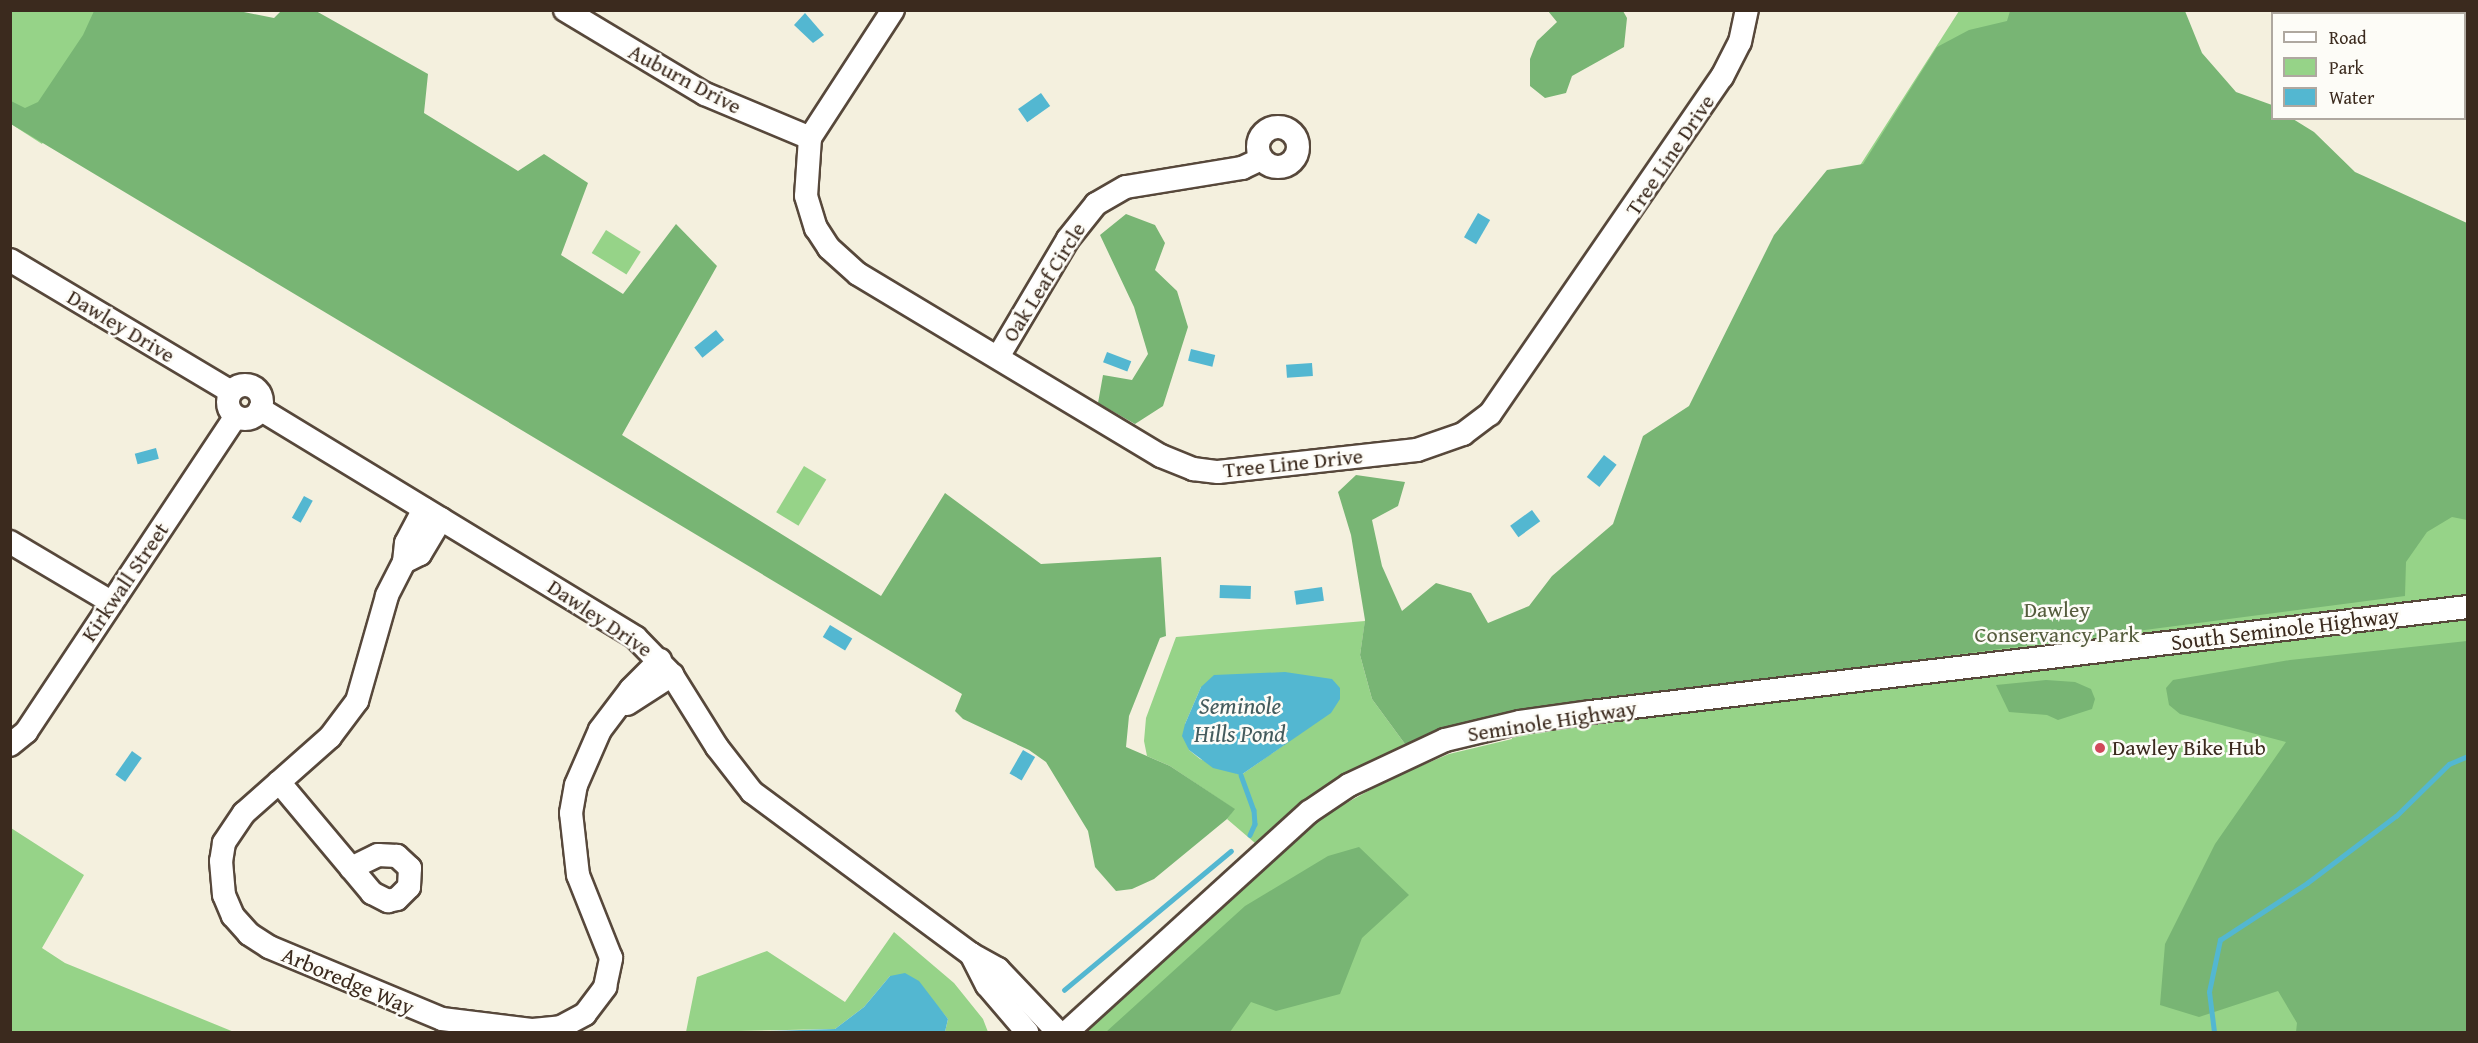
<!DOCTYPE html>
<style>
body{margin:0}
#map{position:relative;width:2478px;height:1043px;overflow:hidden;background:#f4f0de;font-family:"Gentium Book Plus",serif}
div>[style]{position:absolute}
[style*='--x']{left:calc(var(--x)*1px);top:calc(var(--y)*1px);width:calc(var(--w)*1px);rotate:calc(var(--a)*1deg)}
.green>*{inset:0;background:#96d388;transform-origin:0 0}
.forest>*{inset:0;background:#78b574}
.water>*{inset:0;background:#53b7d1;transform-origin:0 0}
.stream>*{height:4.5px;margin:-2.25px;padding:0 2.25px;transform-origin:2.25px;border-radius:2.25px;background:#53b7d1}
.roads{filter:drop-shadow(2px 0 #57483b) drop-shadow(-2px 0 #57483b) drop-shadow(0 2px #57483b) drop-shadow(0 -2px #57483b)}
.minor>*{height:22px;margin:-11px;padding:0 11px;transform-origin:11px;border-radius:11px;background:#fff}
.minor>.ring{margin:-11px;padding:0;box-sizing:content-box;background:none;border:22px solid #fff;border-radius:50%}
.dots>*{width:16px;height:16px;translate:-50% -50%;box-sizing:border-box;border:3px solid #fdfcf7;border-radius:50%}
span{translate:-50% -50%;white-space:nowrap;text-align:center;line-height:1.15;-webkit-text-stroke:5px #fdfcf7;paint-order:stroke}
.street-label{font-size:22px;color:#3b2a1e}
.park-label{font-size:22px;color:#565d3e}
.poi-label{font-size:22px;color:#3b2a1e}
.left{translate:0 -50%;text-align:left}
.water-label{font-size:24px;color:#435b5d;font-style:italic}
.frame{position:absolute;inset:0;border:12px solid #3b2a1e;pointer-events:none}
.legend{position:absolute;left:2271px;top:12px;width:195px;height:108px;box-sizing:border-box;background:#fdfcf7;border:2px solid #afa8a0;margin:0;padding:8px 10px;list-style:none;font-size:18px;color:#3b2a1e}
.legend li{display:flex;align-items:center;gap:12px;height:30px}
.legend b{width:30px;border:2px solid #afa8a0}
</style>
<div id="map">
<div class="green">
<i style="clip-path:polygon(10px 11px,122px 11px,42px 144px,11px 124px)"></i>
<i style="clip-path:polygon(1959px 11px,2061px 11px,2467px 255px,2467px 1032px,1086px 1032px,1250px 877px,1330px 812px,1390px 779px,1449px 754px,1512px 739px,1509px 713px)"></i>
<i style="left:606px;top:230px;width:41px;height:27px;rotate:32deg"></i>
<i style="left:804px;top:466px;width:26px;height:54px;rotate:31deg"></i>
<i style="clip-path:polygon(evenodd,1365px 621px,1360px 655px,1372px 699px,1405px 744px,1342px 779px,1255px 843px,1227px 819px,1234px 809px,1170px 766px,1147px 756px,1144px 741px,1146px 718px,1176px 637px,1365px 621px,1201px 687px,1284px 745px,1241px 775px,1200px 759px,1189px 750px,1185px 724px,1201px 687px)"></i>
<i style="clip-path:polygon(11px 828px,84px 875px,42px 948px,65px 963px,234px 1032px,11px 1032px)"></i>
<i style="clip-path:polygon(894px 932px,954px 983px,983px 1019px,988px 1032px,945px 1032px,948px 1019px,934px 1002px,890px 976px,864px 1007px,835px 1029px,686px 1032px,697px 977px,767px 951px,845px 1002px)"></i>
</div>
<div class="forest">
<i style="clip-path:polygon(239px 11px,274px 18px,281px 11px,316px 11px,428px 74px,424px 113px,518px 171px,544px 154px,588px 183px,561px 255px,623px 294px,676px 224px,717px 266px,622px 435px,881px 596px,945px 493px,1041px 564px,1161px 557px,1166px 636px,1160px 638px,1129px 716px,1126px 747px,1170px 766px,1235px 809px,1227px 819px,1154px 879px,1132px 889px,1116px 891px,1095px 867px,1088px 831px,1046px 762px,1029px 750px,963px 719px,955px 711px,962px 694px,11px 124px,11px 101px,25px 108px,38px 102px,83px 35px,94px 11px)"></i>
<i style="clip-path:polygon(1548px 11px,1623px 11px,1627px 18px,1624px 47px,1572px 76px,1566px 93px,1545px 98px,1530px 86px,1530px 59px,1537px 41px,1557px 22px)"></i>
<i style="clip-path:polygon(2010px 11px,2185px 11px,2202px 53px,2236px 92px,2272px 105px,2272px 118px,2293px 119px,2314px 132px,2355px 172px,2467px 223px,2467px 520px,2452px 517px,2427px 532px,2406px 562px,2405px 596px,1509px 713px,1463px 724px,1405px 744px,1372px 699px,1360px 655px,1365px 620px,1351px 535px,1338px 492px,1356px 475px,1405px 482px,1398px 506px,1372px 520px,1382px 566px,1402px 611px,1436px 583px,1471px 593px,1488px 623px,1529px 606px,1552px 576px,1613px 524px,1643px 436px,1689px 406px,1774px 235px,1827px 170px,1863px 164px,1937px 47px,1969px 30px,2007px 21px)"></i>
<i style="clip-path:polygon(1126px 214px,1155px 225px,1165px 243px,1155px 270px,1177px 291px,1188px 327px,1163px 406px,1135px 424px,1098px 403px,1103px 375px,1132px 380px,1148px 354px,1134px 307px,1100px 235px)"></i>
<i style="clip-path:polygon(2467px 641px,2467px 1032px,2296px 1032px,2297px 1023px,2278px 991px,2199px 1017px,2160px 1005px,2165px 944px,2215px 844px,2286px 742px,2180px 714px,2169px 705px,2166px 688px,2173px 680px,2290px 660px)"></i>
<i style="clip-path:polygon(2046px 680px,2075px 682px,2091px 689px,2095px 699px,2092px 709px,2058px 720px,2047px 715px,2009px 712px,1996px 685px)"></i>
<i style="clip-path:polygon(1359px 847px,1409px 895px,1362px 938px,1340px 994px,1276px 1011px,1251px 1002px,1230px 1032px,1106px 1032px,1245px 906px,1328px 856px)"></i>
</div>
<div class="water">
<i style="clip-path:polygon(805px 13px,824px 35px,813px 43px,794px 25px)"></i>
<i style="left:1041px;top:93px;width:16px;height:28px;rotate:55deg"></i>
<i style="left:1478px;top:213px;width:14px;height:28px;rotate:30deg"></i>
<i style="left:716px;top:330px;width:13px;height:28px;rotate:51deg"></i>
<i style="left:1191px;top:349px;width:25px;height:12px;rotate:14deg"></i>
<i style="left:1107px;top:352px;width:26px;height:11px;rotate:21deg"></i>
<i style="left:1312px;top:363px;width:13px;height:26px;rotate:86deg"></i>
<i style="left:156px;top:448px;width:11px;height:22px;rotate:75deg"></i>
<i style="left:1604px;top:455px;width:16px;height:28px;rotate:38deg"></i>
<i style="left:304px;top:496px;width:10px;height:25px;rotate:29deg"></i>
<i style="left:1532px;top:510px;width:14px;height:27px;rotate:54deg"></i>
<i style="left:1220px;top:585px;width:31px;height:13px;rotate:2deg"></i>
<i style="left:1322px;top:587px;width:14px;height:28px;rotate:82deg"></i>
<i style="left:830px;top:625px;width:26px;height:14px;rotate:31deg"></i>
<i style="clip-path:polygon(1285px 672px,1332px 679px,1340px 688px,1340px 699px,1331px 713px,1241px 775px,1213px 768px,1189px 750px,1182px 736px,1185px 724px,1201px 687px,1214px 675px)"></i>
<i style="left:1023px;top:750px;width:14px;height:27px;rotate:30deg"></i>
<i style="left:132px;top:751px;width:12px;height:29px;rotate:35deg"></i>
<i style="clip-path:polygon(905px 973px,919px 981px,948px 1019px,945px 1032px,742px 1032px,835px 1029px,864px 1007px,890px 976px)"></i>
</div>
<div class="stream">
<i style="--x:1241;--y:775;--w:37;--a:70"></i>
<i style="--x:1254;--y:810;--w:14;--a:86"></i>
<i style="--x:1255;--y:824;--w:12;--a:114"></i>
<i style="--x:1064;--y:990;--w:217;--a:-39.8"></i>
<i style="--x:2214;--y:1032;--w:40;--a:-97.1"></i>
<i style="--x:2209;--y:992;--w:53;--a:-78.1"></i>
<i style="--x:2220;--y:940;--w:104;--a:-33.2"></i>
<i style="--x:2307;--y:883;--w:111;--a:-37"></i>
<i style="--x:2396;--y:816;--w:74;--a:-44.5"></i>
<i style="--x:2449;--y:764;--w:21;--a:-23"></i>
</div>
<div class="roads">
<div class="minor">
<i style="--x:565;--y:10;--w:163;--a:31"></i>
<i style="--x:705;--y:94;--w:114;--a:22.7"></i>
<i style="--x:893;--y:10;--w:153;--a:123"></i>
<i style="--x:810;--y:138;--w:58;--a:93.9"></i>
<i style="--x:806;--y:196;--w:34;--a:73"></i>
<i style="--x:816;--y:228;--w:24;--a:57"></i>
<i style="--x:829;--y:248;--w:39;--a:42"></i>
<i style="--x:858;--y:274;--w:353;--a:31"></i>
<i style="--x:1161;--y:456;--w:35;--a:22"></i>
<i style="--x:1193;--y:469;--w:25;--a:7"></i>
<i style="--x:1218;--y:472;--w:200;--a:-6.3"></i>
<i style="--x:1417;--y:450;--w:49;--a:-19.2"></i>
<i style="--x:1463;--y:434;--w:34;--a:-37"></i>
<i style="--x:1490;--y:414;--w:409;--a:-55.5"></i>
<i style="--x:1722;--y:77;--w:39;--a:-63"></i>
<i style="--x:1740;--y:42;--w:33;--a:-78"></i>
<i style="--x:2287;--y:10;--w:4;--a:63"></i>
<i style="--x:2341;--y:10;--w:4;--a:63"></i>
<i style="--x:2464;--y:96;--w:4;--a:14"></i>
<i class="ring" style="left:1258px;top:127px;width:18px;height:18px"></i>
<i style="--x:10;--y:260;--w:257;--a:30.8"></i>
<i style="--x:998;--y:357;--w:137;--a:-59.3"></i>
<i style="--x:1068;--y:239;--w:45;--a:-51.3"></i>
<i style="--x:1096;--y:204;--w:34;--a:-30"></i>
<i style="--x:1126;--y:187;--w:118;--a:-9.3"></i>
<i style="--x:1242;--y:168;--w:21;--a:-25"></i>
<i class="ring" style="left:228px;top:385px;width:12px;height:12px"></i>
<i style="--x:260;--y:409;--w:440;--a:31.3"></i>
<i style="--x:636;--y:638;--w:52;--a:45.8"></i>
<i style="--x:672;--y:675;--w:85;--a:58"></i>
<i style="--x:717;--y:747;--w:57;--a:52.1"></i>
<i style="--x:752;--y:792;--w:272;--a:36.5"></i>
<i style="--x:971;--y:954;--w:31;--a:29"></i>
<i style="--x:998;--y:969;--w:87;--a:46.4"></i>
<i style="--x:424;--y:509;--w:38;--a:118"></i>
<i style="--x:406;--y:543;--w:19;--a:96"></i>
<i style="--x:404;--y:562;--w:38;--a:117"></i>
<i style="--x:387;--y:596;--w:109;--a:105.9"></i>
<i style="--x:357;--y:701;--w:45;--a:126.9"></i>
<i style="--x:330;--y:737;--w:115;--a:138.5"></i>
<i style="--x:244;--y:813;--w:36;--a:124"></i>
<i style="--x:224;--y:843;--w:18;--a:99"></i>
<i style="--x:221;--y:861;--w:34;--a:85"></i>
<i style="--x:224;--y:895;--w:23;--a:67"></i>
<i style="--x:233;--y:916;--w:24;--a:48"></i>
<i style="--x:249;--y:934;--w:24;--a:33"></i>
<i style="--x:269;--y:947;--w:187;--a:22.6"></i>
<i style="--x:442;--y:1019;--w:92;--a:6.9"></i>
<i style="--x:533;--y:1030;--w:28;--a:-6"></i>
<i style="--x:561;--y:1027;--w:27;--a:-28"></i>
<i style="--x:585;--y:1014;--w:34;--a:-53"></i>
<i style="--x:605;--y:987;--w:30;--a:-78"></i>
<i style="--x:611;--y:958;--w:89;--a:-111.7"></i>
<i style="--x:578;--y:875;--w:62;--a:-96.4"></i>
<i style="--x:571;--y:813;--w:28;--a:-80"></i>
<i style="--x:576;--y:785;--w:60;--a:-66.4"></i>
<i style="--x:600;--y:730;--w:51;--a:-52.9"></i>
<i style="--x:631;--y:689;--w:41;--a:-45"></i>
<i style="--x:10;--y:542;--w:117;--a:30.7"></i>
<i style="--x:404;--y:562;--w:18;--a:-27"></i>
<i style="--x:420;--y:554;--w:41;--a:-59"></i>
<i style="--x:627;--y:704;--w:54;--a:-32.8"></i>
<i style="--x:10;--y:745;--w:21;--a:-39"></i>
<i style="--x:26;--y:732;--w:379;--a:-56.4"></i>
<i style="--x:279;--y:782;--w:145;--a:50"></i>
<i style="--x:372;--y:893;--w:18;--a:27"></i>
<i style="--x:388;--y:901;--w:9;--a:-13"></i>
<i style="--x:397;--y:899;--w:17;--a:-45"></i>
<i style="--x:409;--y:887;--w:19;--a:-87"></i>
<i style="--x:410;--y:868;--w:18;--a:-137"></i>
<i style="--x:397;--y:856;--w:19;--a:-177"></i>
<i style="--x:378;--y:855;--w:30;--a:154"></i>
<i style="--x:971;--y:954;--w:35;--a:63"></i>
<i style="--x:987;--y:985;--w:62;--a:49.6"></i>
<i style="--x:1067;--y:1032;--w:327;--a:-42.3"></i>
<i style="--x:1309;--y:812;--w:48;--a:-34"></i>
<i style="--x:1349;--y:785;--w:106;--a:-25.1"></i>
<i style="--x:1445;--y:740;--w:77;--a:-13.5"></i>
<i style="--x:1520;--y:722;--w:72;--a:-8"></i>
<i style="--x:1591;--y:712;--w:883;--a:-6.83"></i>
</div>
</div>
<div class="dots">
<i style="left:2100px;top:748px;background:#d1495b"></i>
</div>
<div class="street-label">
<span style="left:685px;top:79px;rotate:28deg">Auburn Drive</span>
<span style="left:1670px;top:155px;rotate:-56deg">Tree Line Drive</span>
<span style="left:1044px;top:282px;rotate:-58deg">Oak Leaf Circle</span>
<span style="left:121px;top:326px;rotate:31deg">Dawley Drive</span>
<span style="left:1293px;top:463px;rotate:-6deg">Tree Line Drive</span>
<span style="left:125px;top:582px;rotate:-56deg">Kirkwall Street</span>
<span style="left:600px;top:618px;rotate:34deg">Dawley Drive</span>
<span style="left:2285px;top:629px;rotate:-7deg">South Seminole Highway</span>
<span style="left:1552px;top:721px;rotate:-9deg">Seminole Highway</span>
<span style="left:348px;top:981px;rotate:23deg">Arboredge Way</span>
</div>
<div class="park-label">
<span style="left:2057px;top:622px">Dawley<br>Conservancy Park</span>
</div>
<div class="poi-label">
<span class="left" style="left:2112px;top:748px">Dawley Bike Hub</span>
</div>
<div class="water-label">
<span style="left:1240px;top:720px">Seminole<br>Hills Pond</span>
</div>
<div class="frame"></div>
<ul class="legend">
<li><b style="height:8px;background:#fff"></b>Road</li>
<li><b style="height:16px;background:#96d388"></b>Park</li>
<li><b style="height:16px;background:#53b7d1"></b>Water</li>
</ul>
</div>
